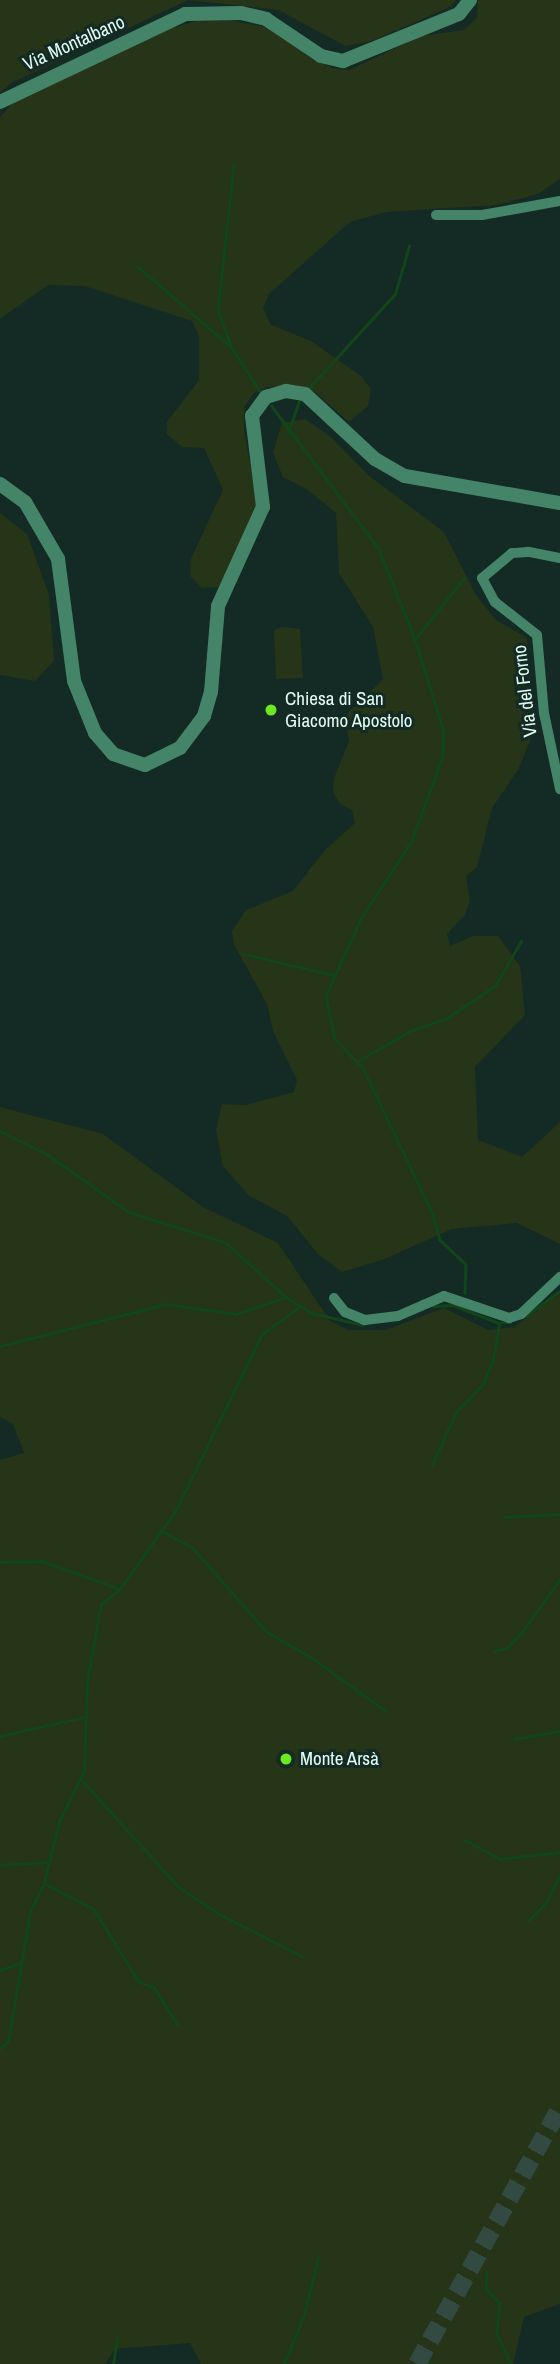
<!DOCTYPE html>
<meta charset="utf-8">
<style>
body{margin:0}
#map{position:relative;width:560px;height:2364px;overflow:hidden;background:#142a24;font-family:"Archivo Narrow",sans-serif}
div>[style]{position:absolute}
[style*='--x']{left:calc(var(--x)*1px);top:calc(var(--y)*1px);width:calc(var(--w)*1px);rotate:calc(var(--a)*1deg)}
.green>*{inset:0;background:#263418}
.stream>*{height:2.5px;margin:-1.25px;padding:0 1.25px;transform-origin:1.25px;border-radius:1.25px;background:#11461a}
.trunk-tunnel>*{height:18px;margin-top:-9px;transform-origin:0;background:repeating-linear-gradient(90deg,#334a43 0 18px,transparent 0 27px)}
.minor>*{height:10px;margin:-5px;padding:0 5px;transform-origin:5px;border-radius:5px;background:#448468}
.tertiary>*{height:14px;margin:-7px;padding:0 7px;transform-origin:7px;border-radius:7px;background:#448468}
.dots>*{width:19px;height:19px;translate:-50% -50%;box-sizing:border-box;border:4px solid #142a24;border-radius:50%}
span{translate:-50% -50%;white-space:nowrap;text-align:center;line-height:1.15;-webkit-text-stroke:6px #142a24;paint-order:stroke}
.street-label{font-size:19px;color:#e1fcf2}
.poi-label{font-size:19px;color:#e1fcf2}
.left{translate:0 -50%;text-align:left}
</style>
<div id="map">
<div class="green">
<i style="clip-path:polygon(0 0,456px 0,450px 7px,369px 42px,345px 46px,279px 10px,188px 0,11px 83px,0 93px)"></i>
<i style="clip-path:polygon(478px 0,560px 0,560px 179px,538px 194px,497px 205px,386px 212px,350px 222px,269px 294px,263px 308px,271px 325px,311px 341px,361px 376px,371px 389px,368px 406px,349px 422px,316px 393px,296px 385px,267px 387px,254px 393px,244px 407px,244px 429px,257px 505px,220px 587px,202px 588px,191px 577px,190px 561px,223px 490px,204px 448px,182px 447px,167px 434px,167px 422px,199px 380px,199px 336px,192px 321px,85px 286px,48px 285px,0 319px,0 117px,13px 103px,34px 92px,168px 29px,197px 21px,229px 20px,276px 29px,304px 53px,332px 68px,349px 70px,421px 36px,464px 30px,477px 18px)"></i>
<i style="clip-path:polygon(305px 419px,331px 437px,368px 475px,444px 532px,476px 595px,496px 620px,527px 638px,534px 731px,518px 770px,492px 808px,477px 867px,466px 876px,470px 901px,465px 915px,447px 934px,450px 946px,473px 936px,498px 936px,520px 966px,525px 1015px,475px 1067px,478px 1140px,522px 1157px,560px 1122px,560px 1244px,517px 1223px,452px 1229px,382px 1260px,342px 1272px,318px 1254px,287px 1216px,248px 1195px,223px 1166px,216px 1130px,222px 1104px,246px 1105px,294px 1092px,297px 1080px,273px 1031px,267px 1004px,234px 945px,232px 931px,246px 910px,293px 891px,325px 850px,355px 823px,352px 810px,340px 804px,333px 792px,334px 778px,349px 741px,345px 716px,383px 679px,373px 627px,339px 573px,336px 513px,308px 490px,283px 477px,273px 453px,282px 423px)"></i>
<i style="clip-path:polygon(0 513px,27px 534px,49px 595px,54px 661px,35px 681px,0 675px)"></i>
<i style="clip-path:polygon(282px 627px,300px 629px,303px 678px,276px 679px,274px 630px)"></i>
<i style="clip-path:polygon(0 1107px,103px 1134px,203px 1207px,278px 1243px,330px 1321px,349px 1330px,386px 1330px,444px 1308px,488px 1330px,514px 1327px,560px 1294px,560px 2304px,524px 2317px,513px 2364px,201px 2364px,190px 2343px,115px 2349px,105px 2364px,0 2364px,0 1460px,24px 1453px,13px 1424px,0 1417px)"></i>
</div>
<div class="stream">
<i style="--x:234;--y:166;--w:145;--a:96.3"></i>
<i style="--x:218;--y:310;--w:40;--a:69.8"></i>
<i style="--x:232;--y:348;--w:51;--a:56.9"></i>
<i style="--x:137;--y:266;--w:123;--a:40.7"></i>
<i style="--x:310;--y:387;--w:126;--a:-47.6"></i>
<i style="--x:395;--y:294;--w:50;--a:-73.7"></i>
<i style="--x:271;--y:405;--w:180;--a:53.1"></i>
<i style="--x:379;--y:549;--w:97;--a:68.2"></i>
<i style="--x:415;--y:639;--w:97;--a:72.7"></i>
<i style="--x:444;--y:732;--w:27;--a:94"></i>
<i style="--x:442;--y:759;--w:87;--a:110.1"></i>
<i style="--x:412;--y:841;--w:93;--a:123.2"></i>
<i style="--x:361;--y:919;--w:85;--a:114.4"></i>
<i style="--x:326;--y:996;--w:44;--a:78.2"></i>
<i style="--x:335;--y:1039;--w:40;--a:46"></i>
<i style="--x:363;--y:1068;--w:160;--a:64.4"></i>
<i style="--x:432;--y:1212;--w:29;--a:74"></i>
<i style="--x:440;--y:1240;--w:35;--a:43"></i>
<i style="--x:466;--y:1264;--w:29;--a:92"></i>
<i style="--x:288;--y:433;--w:37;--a:-71"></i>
<i style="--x:415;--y:639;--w:78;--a:-51.2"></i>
<i style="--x:244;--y:954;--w:92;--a:13.1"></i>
<i style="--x:358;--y:1061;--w:60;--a:-30"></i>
<i style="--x:410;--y:1031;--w:39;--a:-19"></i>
<i style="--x:447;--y:1018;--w:58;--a:-33.7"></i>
<i style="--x:495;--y:986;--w:52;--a:-60"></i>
<i style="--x:0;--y:1131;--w:52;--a:26.1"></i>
<i style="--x:47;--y:1154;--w:100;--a:35.3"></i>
<i style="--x:129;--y:1212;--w:101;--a:17.4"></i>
<i style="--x:225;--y:1242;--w:82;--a:42"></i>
<i style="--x:286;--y:1297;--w:31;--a:32"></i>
<i style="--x:312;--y:1313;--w:52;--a:13.2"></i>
<i style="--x:433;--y:1306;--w:20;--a:-3"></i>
<i style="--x:453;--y:1305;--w:49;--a:21.4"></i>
<i style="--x:499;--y:1323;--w:12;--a:0"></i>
<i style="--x:526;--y:1316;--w:42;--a:-36.3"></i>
<i style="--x:0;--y:1346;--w:171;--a:-14.2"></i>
<i style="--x:166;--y:1304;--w:71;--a:8.1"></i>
<i style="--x:236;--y:1314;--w:53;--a:-18.8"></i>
<i style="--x:432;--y:1465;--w:58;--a:-65.6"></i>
<i style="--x:456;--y:1412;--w:39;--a:-46"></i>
<i style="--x:483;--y:1384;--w:27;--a:-68"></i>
<i style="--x:493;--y:1359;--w:36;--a:-80"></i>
<i style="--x:505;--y:1517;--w:55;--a:-3.1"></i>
<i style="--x:160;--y:1530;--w:36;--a:28"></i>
<i style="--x:192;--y:1547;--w:113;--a:48.6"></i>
<i style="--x:267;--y:1632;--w:51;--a:29.6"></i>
<i style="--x:311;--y:1657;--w:92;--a:35.8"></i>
<i style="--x:0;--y:1562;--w:42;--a:-1.4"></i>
<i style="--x:42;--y:1561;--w:83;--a:19.7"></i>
<i style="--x:494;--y:1651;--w:13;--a:-13"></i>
<i style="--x:507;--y:1648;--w:23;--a:-47"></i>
<i style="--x:523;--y:1631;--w:64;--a:-54.6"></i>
<i style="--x:0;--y:1736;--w:87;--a:-12.6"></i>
<i style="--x:514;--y:1739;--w:47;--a:-9.9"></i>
<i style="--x:81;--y:1779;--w:147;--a:47.8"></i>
<i style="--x:180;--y:1888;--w:49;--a:33.4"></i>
<i style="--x:221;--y:1915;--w:91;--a:26.8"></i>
<i style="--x:465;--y:1840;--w:40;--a:28"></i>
<i style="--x:500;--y:1859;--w:60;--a:-6.7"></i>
<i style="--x:0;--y:1865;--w:46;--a:-3.7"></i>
<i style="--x:44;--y:1883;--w:56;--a:27.5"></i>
<i style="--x:94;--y:1909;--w:86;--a:58.3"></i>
<i style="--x:139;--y:1982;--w:16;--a:18"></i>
<i style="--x:154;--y:1987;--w:44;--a:58.1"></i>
<i style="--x:528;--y:1921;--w:28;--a:-46"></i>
<i style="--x:547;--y:1901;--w:29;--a:-63"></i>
<i style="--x:0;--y:1970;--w:21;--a:-19"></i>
<i style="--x:0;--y:2048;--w:10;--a:-37"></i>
<i style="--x:8;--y:2042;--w:132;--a:-80.4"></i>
<i style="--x:30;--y:1912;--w:32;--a:-64"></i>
<i style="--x:44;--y:1883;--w:63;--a:-76.2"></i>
<i style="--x:59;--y:1822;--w:57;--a:-63.9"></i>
<i style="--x:84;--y:1771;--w:90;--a:-88.1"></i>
<i style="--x:87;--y:1681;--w:78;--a:-79.7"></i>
<i style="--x:101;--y:1604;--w:24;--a:-38"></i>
<i style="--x:120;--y:1589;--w:97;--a:-54.7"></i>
<i style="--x:176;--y:1510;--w:196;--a:-64"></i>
<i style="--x:262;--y:1334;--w:48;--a:-35.7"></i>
<i style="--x:487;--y:2272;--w:17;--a:93"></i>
<i style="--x:486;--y:2289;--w:20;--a:45"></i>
<i style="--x:500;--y:2303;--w:31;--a:96"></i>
<i style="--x:497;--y:2334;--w:33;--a:65"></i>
<i style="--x:113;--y:2364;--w:26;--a:-81"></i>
<i style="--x:284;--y:2364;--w:53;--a:-67.8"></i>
<i style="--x:304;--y:2315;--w:59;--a:-76.2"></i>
<i style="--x:426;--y:2364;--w:8;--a:-60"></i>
</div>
<div class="trunk-tunnel">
<i style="--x:417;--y:2364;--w:293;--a:-60.8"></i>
</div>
<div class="minor">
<i style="--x:436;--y:215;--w:46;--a:0"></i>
<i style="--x:482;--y:215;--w:79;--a:-10.2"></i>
<i style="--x:560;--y:558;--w:33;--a:-169"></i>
<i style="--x:528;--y:552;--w:16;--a:176"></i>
<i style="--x:512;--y:553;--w:39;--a:140"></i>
<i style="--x:482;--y:578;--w:27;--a:62"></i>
<i style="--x:495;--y:602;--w:53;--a:38.2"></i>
<i style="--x:537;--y:635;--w:78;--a:84.9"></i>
<i style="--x:544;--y:713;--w:78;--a:78.1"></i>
<i style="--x:334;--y:1298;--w:18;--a:52"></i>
<i style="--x:345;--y:1312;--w:22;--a:22"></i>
<i style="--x:365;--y:1320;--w:33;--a:-7"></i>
<i style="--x:398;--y:1316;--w:50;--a:-23.5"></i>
<i style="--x:444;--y:1296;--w:69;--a:18.7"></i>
<i style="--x:509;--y:1318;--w:13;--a:-18"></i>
<i style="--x:521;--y:1314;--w:54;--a:-43.5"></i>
</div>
<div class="tertiary">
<i style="--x:0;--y:102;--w:205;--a:-25.4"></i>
<i style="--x:185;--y:14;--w:56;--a:-1"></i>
<i style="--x:241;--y:13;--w:26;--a:13"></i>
<i style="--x:266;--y:19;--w:66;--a:33.9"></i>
<i style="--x:321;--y:56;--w:23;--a:13"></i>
<i style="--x:343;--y:61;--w:125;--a:-22.1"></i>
<i style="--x:459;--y:14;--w:18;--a:-52"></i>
<i style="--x:0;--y:484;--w:31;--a:36"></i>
<i style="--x:25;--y:502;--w:66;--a:59.9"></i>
<i style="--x:58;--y:559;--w:123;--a:82.5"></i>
<i style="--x:74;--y:681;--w:56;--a:68"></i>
<i style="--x:95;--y:733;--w:28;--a:49"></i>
<i style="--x:113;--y:754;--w:34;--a:19"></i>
<i style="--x:145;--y:765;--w:39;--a:-26"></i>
<i style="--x:180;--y:748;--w:40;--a:-53"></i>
<i style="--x:204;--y:716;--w:25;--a:-74"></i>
<i style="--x:211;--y:692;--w:86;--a:-85.3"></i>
<i style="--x:218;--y:606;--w:109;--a:-65.6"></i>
<i style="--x:263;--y:507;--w:92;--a:-96.9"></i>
<i style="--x:252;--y:416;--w:24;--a:-54"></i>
<i style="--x:266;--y:397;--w:21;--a:-17"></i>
<i style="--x:286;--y:391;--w:19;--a:9"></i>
<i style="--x:305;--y:394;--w:96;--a:42.9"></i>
<i style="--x:375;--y:459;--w:34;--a:30"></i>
<i style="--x:405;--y:476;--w:157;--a:9.9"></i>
</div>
<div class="dots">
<i style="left:271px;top:710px;background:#6ce821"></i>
<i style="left:286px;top:1759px;background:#6ce821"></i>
</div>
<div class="street-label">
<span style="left:74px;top:43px;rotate:-24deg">Via Montalbano</span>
<span style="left:525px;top:691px;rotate:-97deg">Via del Forno</span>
</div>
<div class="poi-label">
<span class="left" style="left:285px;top:710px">Chiesa di San<br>Giacomo Apostolo</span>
<span class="left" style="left:300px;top:1759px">Monte Arsà</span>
</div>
</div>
